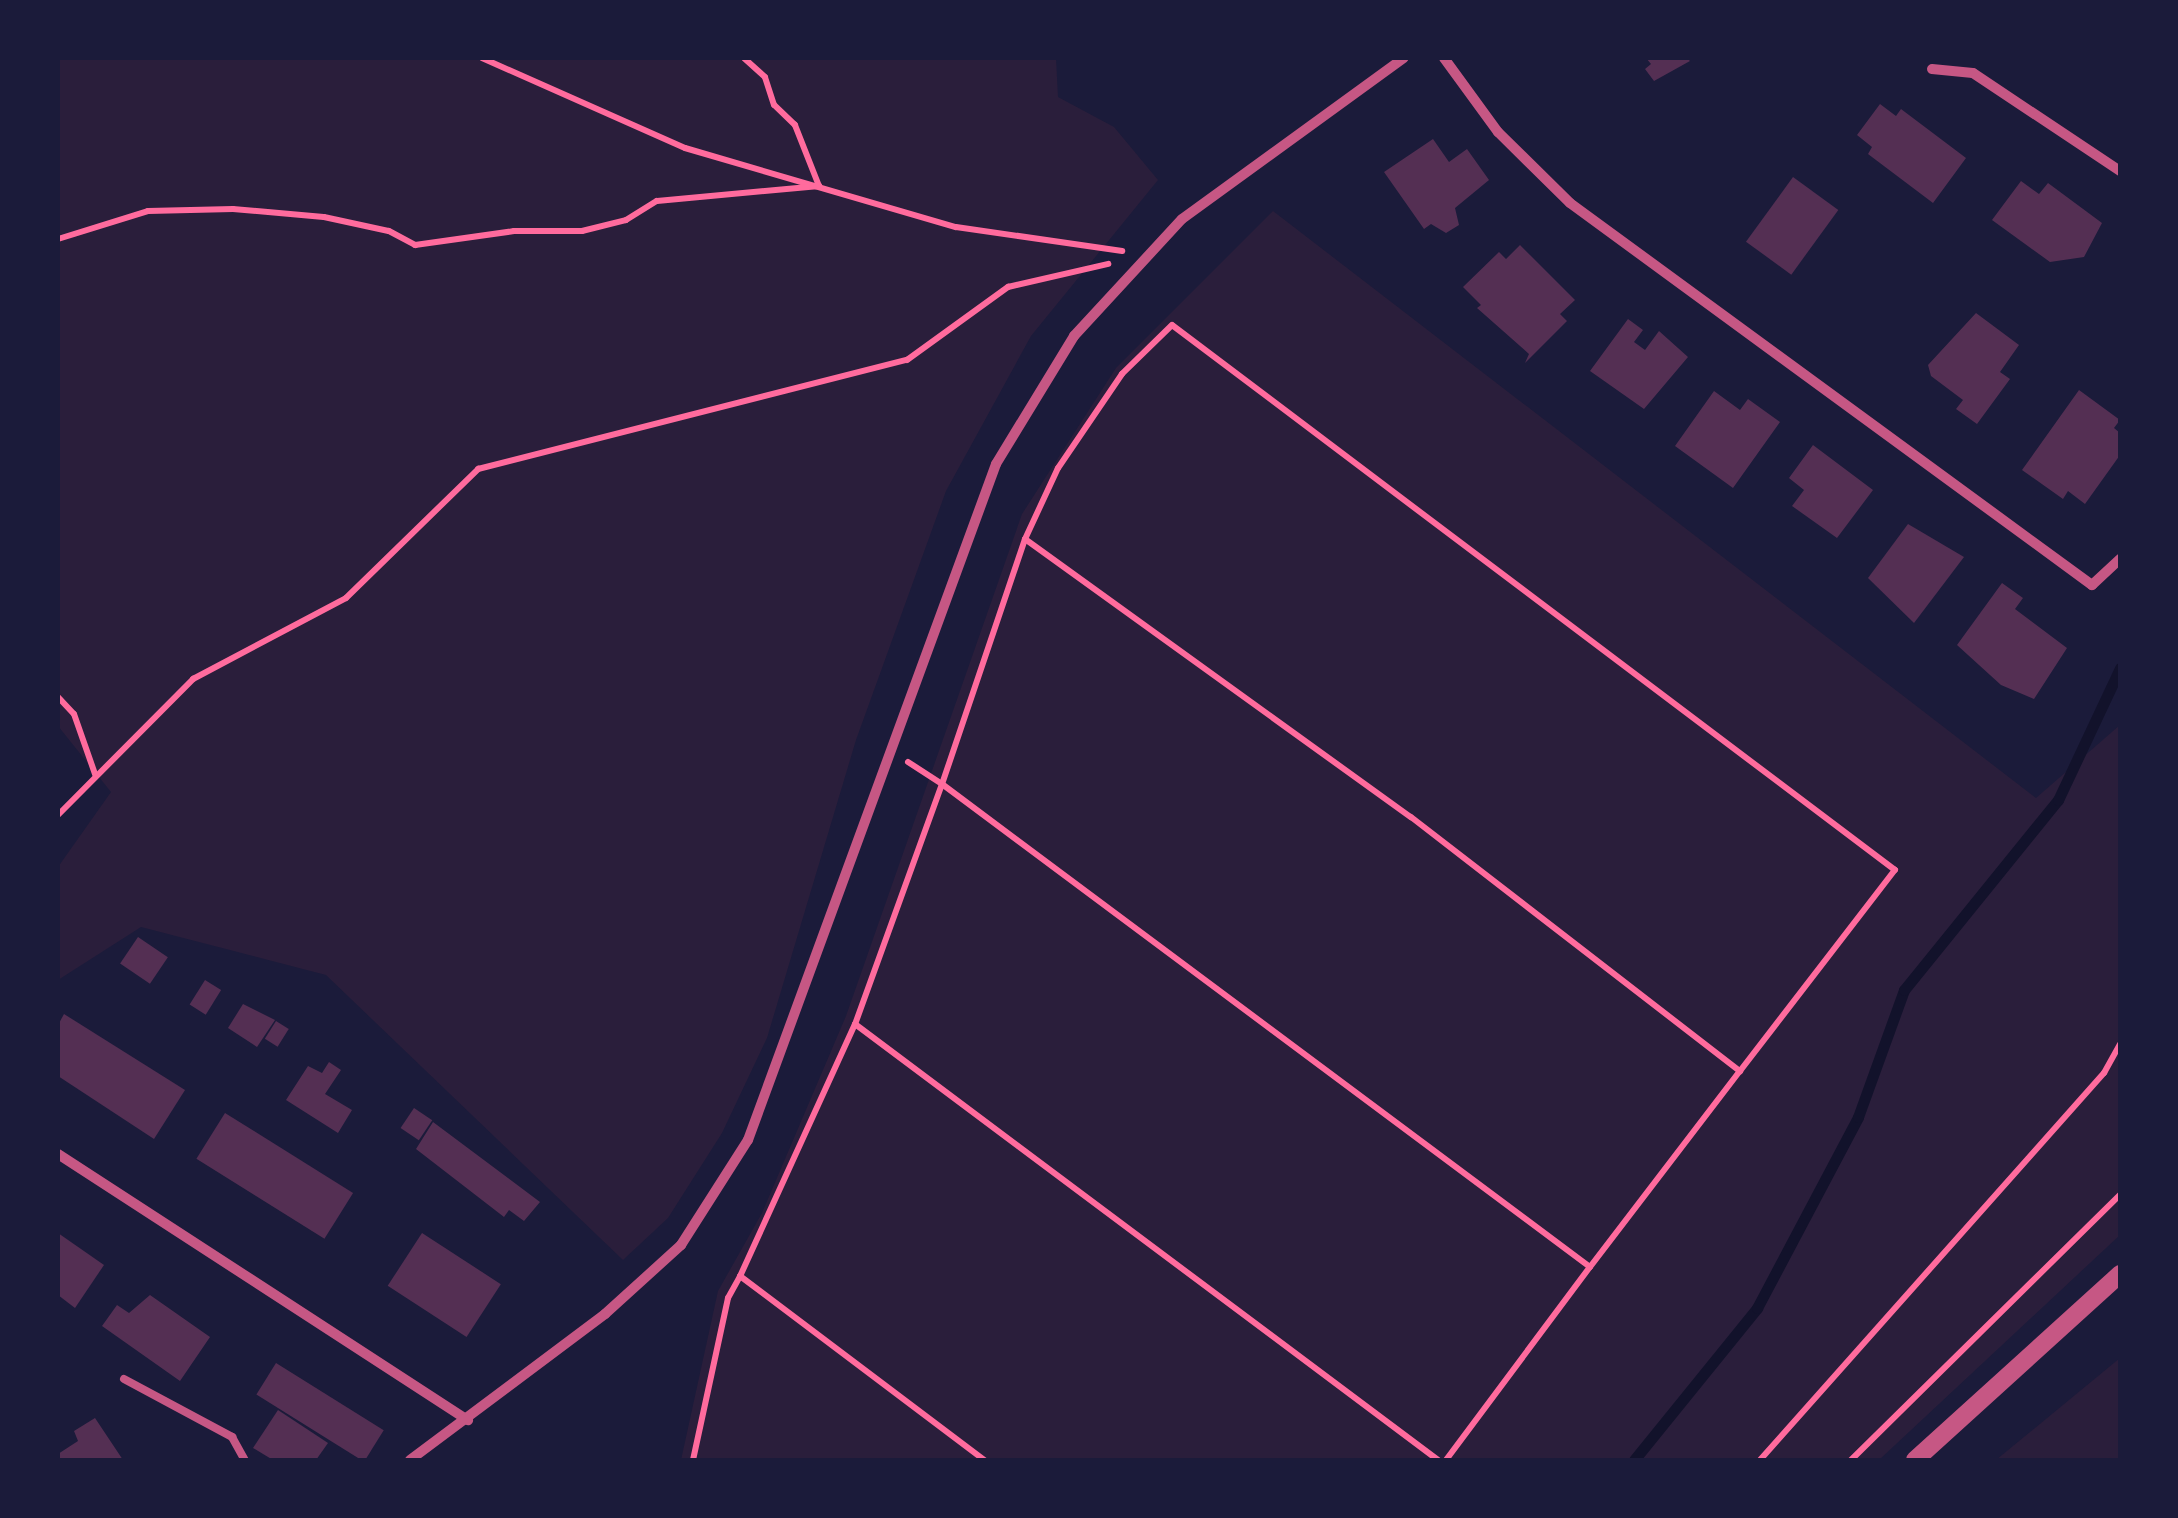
<!DOCTYPE html>
<style>
body{margin:0}
#map{position:relative;width:2178px;height:1518px;overflow:hidden;background:#1b1b3a;font-family:Quicksand,sans-serif}
div>[style]{position:absolute}
[style*='--x']{left:calc(var(--x)*1px);top:calc(var(--y)*1px);width:calc(var(--w)*1px);rotate:calc(var(--a)*1deg)}
.green>*{inset:0;background:#2a1e3b}
.stream>*{height:11px;margin:-5.5px;padding:0 5.5px;transform-origin:5.5px;border-radius:5.5px;background:#12122b}
.building>*{inset:0;background:#542f53;transform-origin:0 0}
.path>*{height:6px;margin:-3px;padding:0 3px;transform-origin:3px;border-radius:3px;background:#ff6b9d}
.service>*{height:8px;margin:-4px;padding:0 4px;transform-origin:4px;border-radius:4px;background:#c65784}
.minor>*{height:10px;margin:-5px;padding:0 5px;transform-origin:5px;border-radius:5px;background:#c65784}
.tertiary>*{height:18px;margin:-9px;padding:0 9px;transform-origin:9px;border-radius:9px;background:#c65784}
span{translate:-50% -50%;white-space:nowrap;text-align:center;line-height:1.15;-webkit-text-stroke:8px #1b1b3a;paint-order:stroke}
.frame{position:absolute;inset:0;border:60px solid #1b1b3a;pointer-events:none}
</style>
<div id="map">
<div class="green">
<i style="clip-path:polygon(58px 58px,1056px 58px,1058px 97px,1114px 127px,1158px 180px,1031px 336px,946px 491px,856px 740px,767px 1038px,722px 1133px,668px 1218px,623px 1260px,326px 975px,141px 927px,58px 980px,58px 867px,111px 792px,58px 726px)"></i>
<i style="clip-path:polygon(1273px 211px,2036px 798px,2120px 725px,2120px 1235px,1879px 1460px,681px 1460px,718px 1291px,762px 1213px,846px 1016px,1022px 514px,1116px 368px)"></i>
<i style="clip-path:polygon(2120px 1358px,2120px 1460px,1996px 1460px)"></i>
</div>
<div class="stream">
<i style="--x:1634;--y:1460;--w:196;--a:-51"></i>
<i style="--x:1757;--y:1308;--w:216;--a:-62.1"></i>
<i style="--x:1858;--y:1117;--w:135;--a:-70.1"></i>
<i style="--x:1904;--y:990;--w:245;--a:-51"></i>
<i style="--x:2058;--y:800;--w:146;--a:-64.8"></i>
</div>
<div class="building">
<i style="clip-path:polygon(1646px 58px,1687px 58px,1690px 61px,1654px 81px,1645px 69px,1651px 64px)"></i>
<i style="clip-path:polygon(1880px 104px,1896px 116px,1901px 109px,1966px 158px,1933px 203px,1868px 154px,1872px 147px,1857px 135px)"></i>
<i style="clip-path:polygon(1433px 139px,1449px 162px,1467px 149px,1489px 180px,1455px 208px,1459px 225px,1446px 233px,1431px 224px,1424px 229px,1384px 172px)"></i>
<i style="left:1793px;top:177px;width:56px;height:80px;rotate:36deg"></i>
<i style="clip-path:polygon(2021px 181px,2039px 194px,2048px 183px,2102px 223px,2084px 257px,2050px 262px,1992px 220px)"></i>
<i style="clip-path:polygon(1520px 245px,1575px 300px,1560px 314px,1567px 321px,1525px 363px,1529px 354px,1477px 308px,1481px 305px,1463px 287px,1499px 252px,1506px 259px)"></i>
<i style="clip-path:polygon(1976px 313px,2019px 345px,2000px 372px,2010px 379px,1977px 424px,1956px 409px,1963px 400px,1931px 376px,1928px 365px)"></i>
<i style="clip-path:polygon(1628px 319px,1643px 330px,1634px 342px,1645px 350px,1659px 331px,1688px 357px,1644px 409px,1590px 371px)"></i>
<i style="clip-path:polygon(2079px 390px,2120px 420px,2114px 428px,2120px 433px,2120px 455px,2085px 504px,2068px 491px,2063px 499px,2022px 470px)"></i>
<i style="clip-path:polygon(1714px 391px,1740px 410px,1748px 399px,1780px 422px,1733px 488px,1675px 446px)"></i>
<i style="clip-path:polygon(1813px 445px,1873px 490px,1837px 538px,1792px 506px,1804px 490px,1789px 478px)"></i>
<i style="clip-path:polygon(1908px 524px,1964px 557px,1914px 623px,1868px 578px)"></i>
<i style="clip-path:polygon(2002px 583px,2023px 598px,2015px 609px,2067px 648px,2034px 699px,2001px 685px,1957px 645px)"></i>
<i style="left:138px;top:937px;width:36px;height:32px;rotate:34deg"></i>
<i style="left:205px;top:980px;width:19px;height:29px;rotate:32deg"></i>
<i style="clip-path:polygon(243px 1004px,275px 1020px,257px 1047px,228px 1028px)"></i>
<i style="clip-path:polygon(64px 1014px,185px 1090px,154px 1139px,58px 1076px,58px 1025px)"></i>
<i style="left:276px;top:1021px;width:15px;height:21px;rotate:32deg"></i>
<i style="clip-path:polygon(329px 1062px,341px 1070px,325px 1094px,352px 1110px,338px 1133px,286px 1100px,308px 1066px,322px 1073px)"></i>
<i style="left:414px;top:1108px;width:22px;height:24px;rotate:34deg"></i>
<i style="left:225px;top:1113px;width:151px;height:54px;rotate:32deg"></i>
<i style="clip-path:polygon(433px 1122px,540px 1202px,524px 1221px,509px 1210px,504px 1217px,416px 1149px)"></i>
<i style="clip-path:polygon(58px 1233px,104px 1265px,75px 1308px,58px 1295px)"></i>
<i style="left:422px;top:1233px;width:94px;height:63px;rotate:33deg"></i>
<i style="clip-path:polygon(150px 1295px,210px 1337px,180px 1381px,102px 1326px,117px 1305px,129px 1313px)"></i>
<i style="left:276px;top:1363px;width:127px;height:37px;rotate:32deg"></i>
<i style="clip-path:polygon(278px 1410px,328px 1443px,316px 1460px,273px 1460px,253px 1448px)"></i>
<i style="clip-path:polygon(95px 1418px,123px 1460px,61px 1460px,58px 1454px,78px 1441px,74px 1431px)"></i>
</div>
<div class="path">
<i style="--x:482;--y:58;--w:222;--a:23.9"></i>
<i style="--x:685;--y:148;--w:282;--a:16.3"></i>
<i style="--x:956;--y:227;--w:168;--a:8.2"></i>
<i style="--x:58;--y:239;--w:94;--a:-17.3"></i>
<i style="--x:148;--y:211;--w:85;--a:-1.3"></i>
<i style="--x:233;--y:209;--w:91;--a:5"></i>
<i style="--x:324;--y:217;--w:66;--a:12.2"></i>
<i style="--x:389;--y:231;--w:30;--a:28"></i>
<i style="--x:415;--y:245;--w:100;--a:-8"></i>
<i style="--x:514;--y:231;--w:68;--a:0"></i>
<i style="--x:582;--y:231;--w:45;--a:-14"></i>
<i style="--x:626;--y:220;--w:36;--a:-32"></i>
<i style="--x:657;--y:201;--w:163;--a:-5.3"></i>
<i style="--x:819;--y:186;--w:66;--a:-111.5"></i>
<i style="--x:795;--y:125;--w:29;--a:-136"></i>
<i style="--x:774;--y:105;--w:29;--a:-108"></i>
<i style="--x:765;--y:77;--w:28;--a:-138"></i>
<i style="--x:1025;--y:539;--w:476;--a:35.8"></i>
<i style="--x:1411;--y:817;--w:416;--a:37.7"></i>
<i style="--x:1740;--y:1071;--w:254;--a:-52.4"></i>
<i style="--x:1895;--y:870;--w:905;--a:-142.99"></i>
<i style="--x:1172;--y:325;--w:70;--a:135.6"></i>
<i style="--x:1122;--y:374;--w:114;--a:124.2"></i>
<i style="--x:1058;--y:468;--w:78;--a:114.9"></i>
<i style="--x:1025;--y:539;--w:259;--a:108.7"></i>
<i style="--x:942;--y:784;--w:808;--a:36.7"></i>
<i style="--x:1590;--y:1267;--w:247;--a:-52.6"></i>
<i style="--x:58;--y:697;--w:23;--a:47"></i>
<i style="--x:74;--y:714;--w:64;--a:70.7"></i>
<i style="--x:908;--y:762;--w:40;--a:32.9"></i>
<i style="--x:942;--y:784;--w:255;--a:109.9"></i>
<i style="--x:855;--y:1024;--w:728;--a:36.79"></i>
<i style="--x:58;--y:815;--w:192;--a:-45.2"></i>
<i style="--x:193;--y:679;--w:173;--a:-27.9"></i>
<i style="--x:346;--y:598;--w:185;--a:-44.3"></i>
<i style="--x:478;--y:469;--w:443;--a:-14.3"></i>
<i style="--x:907;--y:360;--w:125;--a:-35.9"></i>
<i style="--x:1008;--y:287;--w:103;--a:-13"></i>
<i style="--x:855;--y:1024;--w:277;--a:114.5"></i>
<i style="--x:740;--y:1276;--w:306;--a:37"></i>
<i style="--x:693;--y:1460;--w:166;--a:-77.8"></i>
<i style="--x:728;--y:1298;--w:25;--a:-61"></i>
<i style="--x:1446;--y:1460;--w:241;--a:-53.3"></i>
<i style="--x:1760;--y:1460;--w:518;--a:-48.37"></i>
<i style="--x:2104;--y:1073;--w:33;--a:-61"></i>
<i style="--x:1851;--y:1460;--w:378;--a:-44.6"></i>
</div>
<div class="service">
<i style="--x:124;--y:1379;--w:123;--a:28.2"></i>
<i style="--x:232;--y:1437;--w:26;--a:61"></i>
</div>
<div class="minor">
<i style="--x:1444;--y:58;--w:92;--a:53.9"></i>
<i style="--x:1498;--y:132;--w:101;--a:44.6"></i>
<i style="--x:1570;--y:203;--w:647;--a:36.2"></i>
<i style="--x:2092;--y:585;--w:38;--a:-43"></i>
<i style="--x:1932;--y:69;--w:41;--a:5.6"></i>
<i style="--x:1973;--y:73;--w:177;--a:33.7"></i>
<i style="--x:58;--y:1154;--w:489;--a:33"></i>
<i style="--x:410;--y:1460;--w:244;--a:-36.8"></i>
<i style="--x:605;--y:1314;--w:103;--a:-42.2"></i>
<i style="--x:681;--y:1245;--w:125;--a:-57.5"></i>
<i style="--x:748;--y:1140;--w:720;--a:-69.85"></i>
<i style="--x:996;--y:464;--w:150;--a:-58.6"></i>
<i style="--x:1074;--y:336;--w:159;--a:-47.3"></i>
<i style="--x:1182;--y:219;--w:274;--a:-36"></i>
</div>
<div class="tertiary">
<i style="--x:1915;--y:1460;--w:277;--a:-42.2"></i>
</div>
<div class="frame"></div>
</div>
